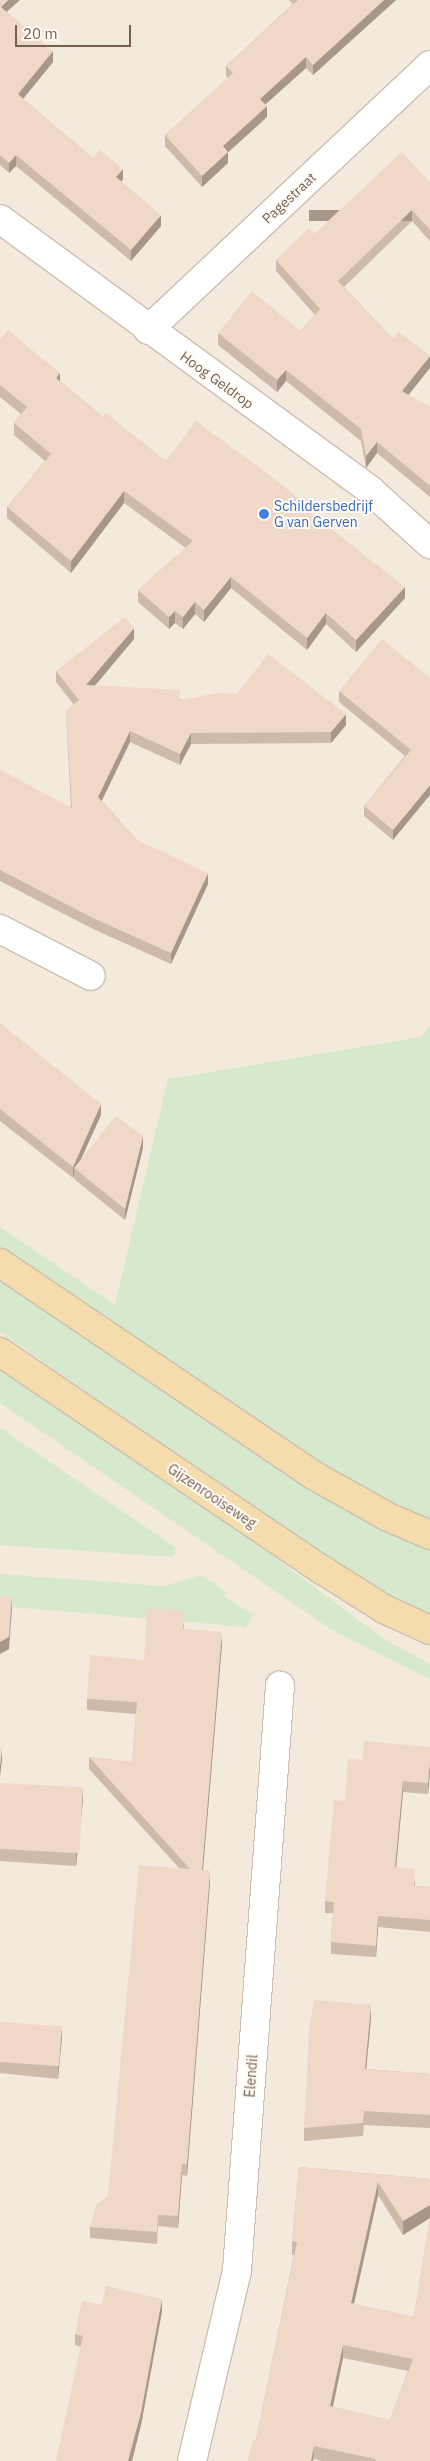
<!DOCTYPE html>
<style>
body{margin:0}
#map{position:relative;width:430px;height:2461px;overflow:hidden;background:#fcf7ed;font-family:"IBM Plex Sans",sans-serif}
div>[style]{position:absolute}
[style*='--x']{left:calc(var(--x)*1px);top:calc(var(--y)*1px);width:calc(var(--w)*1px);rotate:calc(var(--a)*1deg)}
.residential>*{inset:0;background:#f3e9dc;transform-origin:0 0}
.green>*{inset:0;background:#d6e9cc}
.roads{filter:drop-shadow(1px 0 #cebfb2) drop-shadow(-1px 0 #cebfb2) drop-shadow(0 1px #cebfb2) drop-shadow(0 -1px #cebfb2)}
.minor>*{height:28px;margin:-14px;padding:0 14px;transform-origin:14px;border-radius:14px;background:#fff}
.major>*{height:28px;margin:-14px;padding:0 14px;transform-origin:14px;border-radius:14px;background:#f4dcac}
.wall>*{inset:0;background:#cebaab}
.shaded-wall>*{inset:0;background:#a7978b;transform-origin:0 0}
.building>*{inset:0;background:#efd8c7;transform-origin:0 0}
.dots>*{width:14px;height:14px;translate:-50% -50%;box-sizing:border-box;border:2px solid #fefaf4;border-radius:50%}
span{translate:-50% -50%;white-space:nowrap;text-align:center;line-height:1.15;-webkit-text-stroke:4px #fefaf4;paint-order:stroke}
.street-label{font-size:14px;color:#765f50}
.shop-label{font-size:14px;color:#366cbe}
.left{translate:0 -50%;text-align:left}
.scale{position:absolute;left:15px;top:25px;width:116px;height:22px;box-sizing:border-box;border:2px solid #765f50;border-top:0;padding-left:6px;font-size:15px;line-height:18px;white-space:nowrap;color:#765f50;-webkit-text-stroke:4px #fefaf4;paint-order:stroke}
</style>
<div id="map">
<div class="residential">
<i style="left:0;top:0;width:430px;height:2461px"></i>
</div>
<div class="green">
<i style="clip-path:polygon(430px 1025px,430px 1524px,342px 1480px,0 1248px,0 1227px,115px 1305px,168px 1079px,421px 1037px)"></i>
<i style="clip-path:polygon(0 1278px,430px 1547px,430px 1618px,380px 1593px,0 1332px)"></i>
<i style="clip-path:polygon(0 1359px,162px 1473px,384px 1639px,430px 1664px,430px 1679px,332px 1630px,0 1403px)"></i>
<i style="clip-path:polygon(0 1428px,175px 1547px,175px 1553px,172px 1557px,0 1545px)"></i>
<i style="clip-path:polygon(0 1574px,165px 1586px,201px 1575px,226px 1592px,224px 1596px,253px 1615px,246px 1627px,0 1606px)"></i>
</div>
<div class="roads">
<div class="minor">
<i style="--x:0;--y:219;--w:459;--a:36.2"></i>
<i style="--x:370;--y:490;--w:81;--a:42"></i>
<i style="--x:148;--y:330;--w:387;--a:-43.2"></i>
<i style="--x:0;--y:929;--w:102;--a:27.3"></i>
<i style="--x:192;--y:2461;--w:196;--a:-76.7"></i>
<i style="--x:237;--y:2270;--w:586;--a:-85.79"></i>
</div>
<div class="major">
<i style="--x:0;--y:1263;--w:380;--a:34.1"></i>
<i style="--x:315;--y:1476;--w:84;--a:29.3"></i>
<i style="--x:388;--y:1517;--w:46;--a:23.2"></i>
<i style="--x:0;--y:1352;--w:391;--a:34.1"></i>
<i style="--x:324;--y:1571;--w:71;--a:32.3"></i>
<i style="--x:384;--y:1609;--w:51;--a:24.5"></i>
</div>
</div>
<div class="wall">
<i style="clip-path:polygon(0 0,7px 12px,53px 62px,23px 99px,93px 158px,123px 179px,121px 182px,161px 226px,131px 261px,16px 166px,9px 173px,0 165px)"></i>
<i style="clip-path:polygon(289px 0,396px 0,313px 75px,306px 68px,265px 105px,267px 117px,228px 152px,228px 163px,202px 187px,165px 146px,165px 135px,228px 78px,226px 76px,226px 66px,293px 4px)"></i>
<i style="clip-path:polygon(430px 182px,430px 241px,412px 221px,344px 287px,393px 339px,430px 368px,408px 395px,430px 407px,430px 497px,377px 453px,366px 468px,361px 441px,286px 381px,277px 392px,218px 345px,218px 333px,300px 331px,315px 315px,276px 271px,276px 260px,314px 234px)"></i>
<i style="clip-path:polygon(0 340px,60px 381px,103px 417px,166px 461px,299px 504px,405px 598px,356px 652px,326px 624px,307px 650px,231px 588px,204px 622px,195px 614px,183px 629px,175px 623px,169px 629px,138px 602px,138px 590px,186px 548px,124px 503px,71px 573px,7px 518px,7px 507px,45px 461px,14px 435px,14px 423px,21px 414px,0 397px)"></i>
<i style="clip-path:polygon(134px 639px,95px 686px,346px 725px,331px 743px,191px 744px,180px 765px,130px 742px,102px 801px,137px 840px,208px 884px,171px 964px,93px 929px,0 881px,0 770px,71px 808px,66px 711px,74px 705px,56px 682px,56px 671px)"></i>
<i style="clip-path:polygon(430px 678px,393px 840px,364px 816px,364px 806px,405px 756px,339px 702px,339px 691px)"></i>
<i style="clip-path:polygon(0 1023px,101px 1115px,81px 1159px,143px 1148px,125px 1220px,74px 1179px,74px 1175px,73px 1178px,0 1121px)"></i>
<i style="clip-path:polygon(184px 1623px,184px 1629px,222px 1644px,203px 1870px,210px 1882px,187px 2176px,182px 2175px,178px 2228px,158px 2226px,157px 2244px,90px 2238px,90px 2227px,108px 2196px,179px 1868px,89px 1769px,89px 1757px,132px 1762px,136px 1714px,87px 1710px,87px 1699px,144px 1660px)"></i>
<i style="clip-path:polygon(430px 1747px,428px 1794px,403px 1792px,396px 1868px,415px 1881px,415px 1886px,430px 1887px,430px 1932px,378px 1927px,376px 1957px,331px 1954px,331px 1942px,333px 1913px,325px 1913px,325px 1901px,345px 1801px)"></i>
<i style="clip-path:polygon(0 1783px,83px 1799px,76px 1866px,0 1861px)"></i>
<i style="clip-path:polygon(371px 2018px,366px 2069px,430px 2074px,430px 2128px,364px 2125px,363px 2136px,304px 2141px,304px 2128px)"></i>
<i style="clip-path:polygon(0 2022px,62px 2037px,58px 2079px,0 2073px)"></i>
<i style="clip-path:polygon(evenodd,299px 2167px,430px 2179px,430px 2461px,322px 2461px,314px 2459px,313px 2461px,248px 2461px,256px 2440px,294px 2255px,292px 2255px,292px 2241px,299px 2167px,378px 2195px,403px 2235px,430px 2218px,414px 2317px,354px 2304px,378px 2195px,299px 2167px,343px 2358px,408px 2371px,390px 2420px,333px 2407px,343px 2358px)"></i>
<i style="clip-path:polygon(102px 2305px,162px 2311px,141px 2425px,81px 2347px,75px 2345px,75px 2334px)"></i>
</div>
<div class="shaded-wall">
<i style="clip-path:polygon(8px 0,20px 0,1px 17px,1px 7px)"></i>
<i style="clip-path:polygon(384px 0,396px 0,313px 75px,313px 65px)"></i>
<i style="clip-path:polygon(53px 51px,53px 62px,18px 105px,18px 94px)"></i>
<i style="clip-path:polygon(306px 57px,306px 68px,260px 109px,260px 99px)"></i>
<i style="clip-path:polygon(267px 106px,267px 117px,223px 157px,223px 146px)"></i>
<i style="clip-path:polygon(228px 152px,228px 163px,202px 187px,202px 176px)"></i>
<i style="clip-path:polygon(16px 155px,16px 166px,9px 173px,9px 163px)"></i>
<i style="clip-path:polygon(123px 169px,123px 179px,116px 188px,116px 177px)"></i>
<i style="left:412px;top:210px;width:11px;height:103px;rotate:90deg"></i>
<i style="clip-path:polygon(161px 215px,161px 226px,131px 261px,131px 250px)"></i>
<i style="clip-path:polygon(430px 356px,430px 368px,402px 403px,402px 391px)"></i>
<i style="clip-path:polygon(286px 370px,286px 381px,277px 392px,277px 380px)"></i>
<i style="clip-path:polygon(60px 373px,60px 385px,56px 378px)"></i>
<i style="clip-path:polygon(377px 442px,377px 453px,366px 468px,366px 456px)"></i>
<i style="clip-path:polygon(124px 491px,124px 503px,71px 573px,71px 561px)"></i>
<i style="clip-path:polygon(231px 577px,231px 588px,204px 622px,204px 610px)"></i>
<i style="clip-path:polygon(405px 587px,405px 598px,356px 652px,356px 640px)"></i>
<i style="clip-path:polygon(195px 602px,195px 614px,183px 629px,183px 617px)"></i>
<i style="clip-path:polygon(175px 611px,175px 623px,169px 629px,169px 617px)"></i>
<i style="clip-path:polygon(326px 613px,326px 624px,307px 650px,307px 638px)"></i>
<i style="clip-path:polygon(134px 628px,134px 639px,86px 696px,86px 685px)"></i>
<i style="clip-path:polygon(346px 714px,346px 725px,331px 743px,331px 732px)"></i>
<i style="clip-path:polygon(130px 731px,130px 742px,98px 808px,98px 797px)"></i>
<i style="clip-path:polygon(191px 733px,191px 744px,180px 765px,180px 754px)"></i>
<i style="clip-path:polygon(430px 785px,430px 795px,393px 840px,393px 830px)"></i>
<i style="clip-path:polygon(208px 873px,208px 884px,171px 964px,171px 953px)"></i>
<i style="clip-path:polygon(101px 1104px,101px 1115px,76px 1170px,74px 1168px,74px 1175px,73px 1178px,73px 1167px)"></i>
<i style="clip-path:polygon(143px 1136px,143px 1148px,125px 1220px,125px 1209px)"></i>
<i style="clip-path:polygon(12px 1597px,12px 1609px,9px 1649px,0 1654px,0 1642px)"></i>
<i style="clip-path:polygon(222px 1632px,222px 1644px,202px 1881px,202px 1870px)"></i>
<i style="clip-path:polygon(2px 1749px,2px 1760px,0 1777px,0 1765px)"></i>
<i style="clip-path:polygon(430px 1761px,430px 1773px,428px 1794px,428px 1783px)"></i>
<i style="clip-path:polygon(403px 1781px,403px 1792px,395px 1879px,395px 1867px)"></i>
<i style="clip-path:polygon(83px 1788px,83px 1799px,76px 1866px,76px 1855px)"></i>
<i style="clip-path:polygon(210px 1871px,210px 1882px,187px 2176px,187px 2164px)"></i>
<i style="clip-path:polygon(378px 1916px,378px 1927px,376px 1957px,376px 1946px)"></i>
<i style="clip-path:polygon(371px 2005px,371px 2018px,365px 2082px,365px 2069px)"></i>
<i style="clip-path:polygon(62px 2026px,62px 2037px,58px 2079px,58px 2067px)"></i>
<i style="clip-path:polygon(182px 2164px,182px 2175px,178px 2228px,178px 2216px)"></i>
<i style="clip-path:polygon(378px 2182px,378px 2195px,351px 2317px,351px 2303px)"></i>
<i style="clip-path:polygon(430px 2205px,430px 2218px,403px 2235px,403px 2221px)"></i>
<i style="clip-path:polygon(162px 2299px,162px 2311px,141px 2425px,132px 2461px,128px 2461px)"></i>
<i style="clip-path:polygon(343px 2345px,343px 2358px,330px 2419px,330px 2406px)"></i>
<i style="clip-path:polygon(314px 2446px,313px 2461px,311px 2461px)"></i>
</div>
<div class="building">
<i style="clip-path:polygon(0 0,8px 0,1px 7px,53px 51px,18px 94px,93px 158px,99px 150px,111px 159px,123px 169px,116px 177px,161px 215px,131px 250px,16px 155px,9px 163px,0 155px)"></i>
<i style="clip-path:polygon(298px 0,384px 0,313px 65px,306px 57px,260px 99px,267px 106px,223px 146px,228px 152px,202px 176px,165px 135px,233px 73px,226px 66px)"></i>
<i style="clip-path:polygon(402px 152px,430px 182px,430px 230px,412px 210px,338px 281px,393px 339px,399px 332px,430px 356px,402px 391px,430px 407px,430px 486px,377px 442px,366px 456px,361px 429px,286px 370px,277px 380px,218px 333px,252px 291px,300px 331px,320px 309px,276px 260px,309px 228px,314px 234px)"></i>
<i style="clip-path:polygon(8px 330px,60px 373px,56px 378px,103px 417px,106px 413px,166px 461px,196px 421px,272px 477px,299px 499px,297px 502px,405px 587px,356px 640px,326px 613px,307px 638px,231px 577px,204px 610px,195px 602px,183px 617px,175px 611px,169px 617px,138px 590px,193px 541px,124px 491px,71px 561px,7px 507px,51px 454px,14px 423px,27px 407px,0 385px,0 340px)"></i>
<i style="clip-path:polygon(125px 617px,134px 628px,86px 685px,180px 690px,179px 700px,219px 693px,237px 694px,268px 654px,346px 714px,331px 732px,191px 733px,180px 754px,130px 731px,98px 797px,137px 840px,208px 873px,171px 953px,93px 918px,0 870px,0 770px,72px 808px,66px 711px,79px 700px,56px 671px)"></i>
<i style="clip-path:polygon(382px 639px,430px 678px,430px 785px,393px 830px,364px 806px,411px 750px,339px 691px)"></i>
<i style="clip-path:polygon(0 1023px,101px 1104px,73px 1167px,0 1109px)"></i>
<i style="clip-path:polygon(116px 1116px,143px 1136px,125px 1209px,74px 1168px)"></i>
<i style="clip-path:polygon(0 1596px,12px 1597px,9px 1637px,0 1642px)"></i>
<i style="clip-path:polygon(147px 1608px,184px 1611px,183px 1629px,222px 1632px,202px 1870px,210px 1871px,187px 2164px,182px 2164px,178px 2216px,158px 2215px,157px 2232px,90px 2227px,96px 2205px,108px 2196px,139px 1865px,190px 1869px,89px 1757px,132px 1762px,137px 1702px,87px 1699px,90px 1655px,144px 1660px)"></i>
<i style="clip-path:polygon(364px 1741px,430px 1747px,430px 1761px,428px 1783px,403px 1781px,395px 1867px,415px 1869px,414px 1886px,430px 1887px,430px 1920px,378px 1916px,376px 1946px,331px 1942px,334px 1902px,325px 1901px,334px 1800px,345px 1801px,348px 1759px,362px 1760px)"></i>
<i style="clip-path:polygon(0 1748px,2px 1749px,0 1765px)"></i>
<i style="left:0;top:1783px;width:83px;height:66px;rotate:3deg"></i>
<i style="clip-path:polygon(314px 2000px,371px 2005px,365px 2069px,430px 2074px,430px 2115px,364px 2111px,363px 2123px,304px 2128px,309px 2033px)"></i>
<i style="left:0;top:2022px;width:62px;height:40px;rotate:4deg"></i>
<i style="clip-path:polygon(evenodd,299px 2167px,430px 2179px,430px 2205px,403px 2221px,378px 2182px,351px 2303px,414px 2317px,430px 2217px,430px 2461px,375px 2461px,376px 2459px,314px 2446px,311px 2461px,248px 2461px,253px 2439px,256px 2440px,297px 2242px,292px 2241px,299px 2167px,343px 2345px,413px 2359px,390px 2420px,330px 2406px,343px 2345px)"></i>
<i style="clip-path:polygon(106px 2286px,162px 2299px,141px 2413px,128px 2461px,56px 2461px,83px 2336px,75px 2334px,82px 2301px,102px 2305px)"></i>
</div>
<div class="dots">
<i style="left:264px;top:514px;background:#3f7fe0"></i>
</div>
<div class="street-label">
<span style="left:289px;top:198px;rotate:-43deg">Pagestraat</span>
<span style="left:217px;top:380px;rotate:36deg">Hoog Geldrop</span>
<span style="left:212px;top:1496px;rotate:34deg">Gijzenrooiseweg</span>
<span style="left:251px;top:2076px;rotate:-86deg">Elendil</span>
</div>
<div class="shop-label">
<span class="left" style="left:274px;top:514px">Schildersbedrijf<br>G van Gerven</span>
</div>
<div class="scale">20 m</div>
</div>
